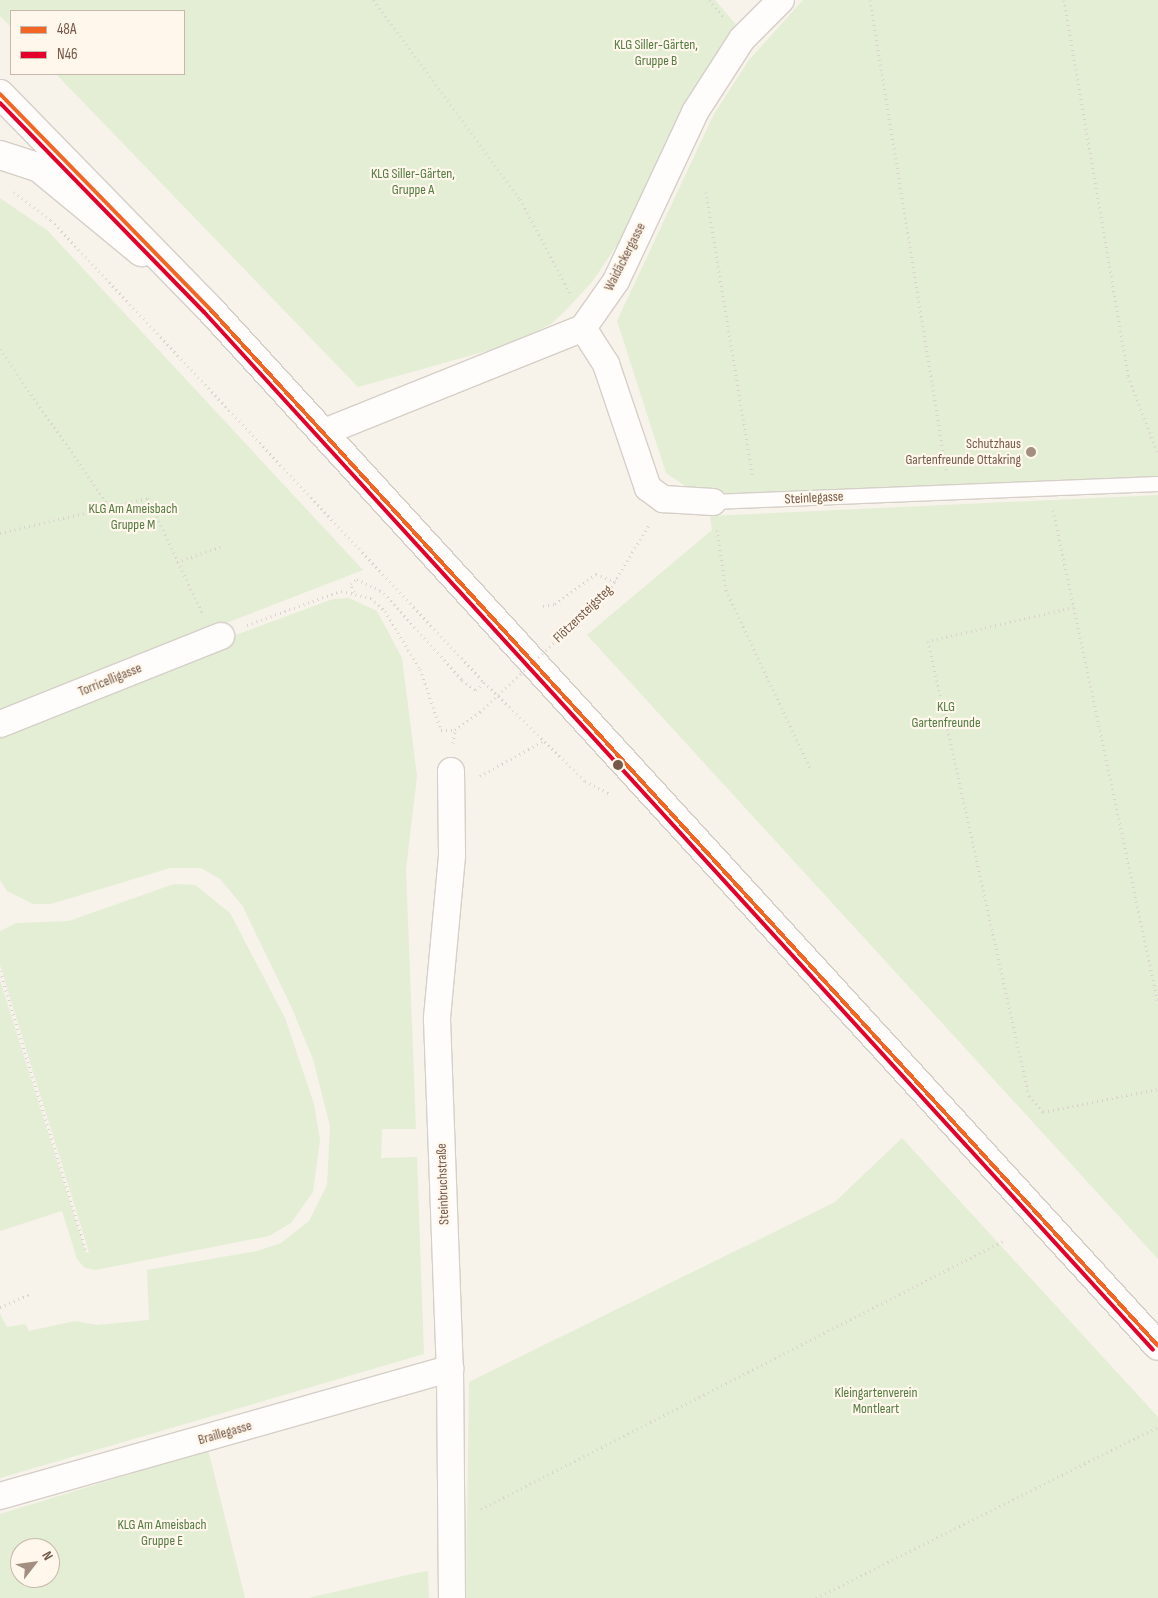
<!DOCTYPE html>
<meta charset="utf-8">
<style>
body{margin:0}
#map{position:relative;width:1158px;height:1598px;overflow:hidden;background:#f7f2ea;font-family:"Sofia Sans Condensed",sans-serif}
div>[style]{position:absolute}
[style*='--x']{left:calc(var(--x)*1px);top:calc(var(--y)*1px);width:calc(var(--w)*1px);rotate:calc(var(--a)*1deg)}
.green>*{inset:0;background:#e3eed5}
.path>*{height:3px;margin-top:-1.5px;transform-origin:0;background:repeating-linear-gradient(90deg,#dad2ce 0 1px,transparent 0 5px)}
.roads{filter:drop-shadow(1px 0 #d6cfc8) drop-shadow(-1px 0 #d6cfc8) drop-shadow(0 1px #d6cfc8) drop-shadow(0 -1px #d6cfc8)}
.service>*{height:14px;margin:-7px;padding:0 7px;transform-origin:7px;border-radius:7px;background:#fefdfc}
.minor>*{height:26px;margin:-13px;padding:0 13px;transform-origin:13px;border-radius:13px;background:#fefdfc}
.tertiary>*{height:28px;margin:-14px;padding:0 14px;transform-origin:14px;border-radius:14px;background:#fefdfc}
.secondary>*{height:28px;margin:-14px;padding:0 14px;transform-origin:14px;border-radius:14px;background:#fefdfc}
.path-bridge>*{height:3px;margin-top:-1.5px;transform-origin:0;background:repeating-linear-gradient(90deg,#dad2ce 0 1px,transparent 0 5px)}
.bus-1>*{height:4px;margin:-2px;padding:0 2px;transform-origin:2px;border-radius:2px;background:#f26522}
.bus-2>*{height:4px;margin:-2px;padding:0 2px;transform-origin:2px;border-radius:2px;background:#e4002b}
.dots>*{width:14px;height:14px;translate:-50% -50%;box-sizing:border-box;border:2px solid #fff7eb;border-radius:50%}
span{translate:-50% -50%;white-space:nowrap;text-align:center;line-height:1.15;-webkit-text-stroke:4.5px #fff7eb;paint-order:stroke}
.park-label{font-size:14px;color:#547b42}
.street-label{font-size:14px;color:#75594a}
.poi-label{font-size:14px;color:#75594a}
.right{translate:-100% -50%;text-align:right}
.legend{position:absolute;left:10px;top:10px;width:175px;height:65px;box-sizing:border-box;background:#fff7eb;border:1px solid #c8b8ab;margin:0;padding:6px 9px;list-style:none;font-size:15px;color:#75594a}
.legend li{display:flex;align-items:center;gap:10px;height:25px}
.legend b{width:25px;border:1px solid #c8b8ab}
.north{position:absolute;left:10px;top:1538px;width:50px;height:50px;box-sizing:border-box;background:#fff7eb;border:1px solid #c8b8ab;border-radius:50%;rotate:60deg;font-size:14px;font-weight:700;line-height:20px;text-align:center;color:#75594a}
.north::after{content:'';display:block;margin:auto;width:18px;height:22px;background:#a28f82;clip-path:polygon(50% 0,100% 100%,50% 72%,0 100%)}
</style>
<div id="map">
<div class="green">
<i style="clip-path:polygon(0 0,715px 0,739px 28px,689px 95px,619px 242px,592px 282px,564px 312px,551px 324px,508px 345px,358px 387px,56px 74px,184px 74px,184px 11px,11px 11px,11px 27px,0 16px)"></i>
<i style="clip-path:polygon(803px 0,1158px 0,1158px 481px,711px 495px,693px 491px,666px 473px,617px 321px,714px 114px,749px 60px)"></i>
<i style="clip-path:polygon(0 198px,48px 231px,363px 570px,0 711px)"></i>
<i style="clip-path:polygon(1158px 495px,1158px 1259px,587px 635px,712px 530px,710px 516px)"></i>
<i style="clip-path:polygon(349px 598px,377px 611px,402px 658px,417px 776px,406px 869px,416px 1129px,382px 1129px,381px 1158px,417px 1157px,424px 1354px,0 1478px,0 1314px,7px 1327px,25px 1324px,29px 1331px,75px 1321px,97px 1325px,149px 1320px,147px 1270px,257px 1251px,281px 1243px,309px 1221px,327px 1185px,330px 1126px,313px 1059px,291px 1006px,242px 905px,220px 879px,201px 868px,170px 868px,51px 904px,33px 904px,7px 891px,0 880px,0 737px,209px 645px,333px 599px)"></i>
<i style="clip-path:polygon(174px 884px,195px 885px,230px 913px,285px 1018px,314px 1104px,320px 1140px,313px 1192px,291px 1223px,269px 1236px,95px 1270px,85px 1268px,77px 1259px,62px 1211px,0 1231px,0 980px,86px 1253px,89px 1252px,0 965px,0 931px,16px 923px,69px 921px)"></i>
<i style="clip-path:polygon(902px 1138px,1158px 1417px,1158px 1598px,466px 1598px,469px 1382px,835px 1202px)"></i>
<i style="clip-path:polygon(evenodd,208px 1450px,245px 1598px,0 1598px,0 1514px,208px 1450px,20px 1548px,50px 1548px,50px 1578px,20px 1578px,20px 1548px)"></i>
<i style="clip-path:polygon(428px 1571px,429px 1598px,308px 1598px,416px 1573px)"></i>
</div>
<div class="path">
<i style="--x:373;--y:0;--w:247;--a:53.5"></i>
<i style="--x:520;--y:199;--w:109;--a:62"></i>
<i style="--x:709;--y:0;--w:23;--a:50"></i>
<i style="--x:870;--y:0;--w:477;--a:80.8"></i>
<i style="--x:1064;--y:0;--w:381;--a:80.3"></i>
<i style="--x:1128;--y:376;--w:84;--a:69"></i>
<i style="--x:14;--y:192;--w:46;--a:37.1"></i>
<i style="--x:51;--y:220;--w:633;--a:46.86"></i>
<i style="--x:484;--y:682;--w:141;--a:44.4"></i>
<i style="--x:585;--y:781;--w:30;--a:27"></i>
<i style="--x:706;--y:192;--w:290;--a:80.7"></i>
<i style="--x:0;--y:349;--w:193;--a:55.2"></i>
<i style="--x:1053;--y:510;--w:504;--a:77.98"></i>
<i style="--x:717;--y:530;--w:61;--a:81.5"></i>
<i style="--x:726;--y:590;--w:199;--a:64.7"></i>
<i style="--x:0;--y:533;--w:152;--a:-13.3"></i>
<i style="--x:148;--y:498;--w:127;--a:64.8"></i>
<i style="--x:177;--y:562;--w:49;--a:-19.2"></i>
<i style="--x:609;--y:591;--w:79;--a:-58.9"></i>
<i style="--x:354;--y:592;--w:9;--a:-111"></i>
<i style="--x:351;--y:584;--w:8;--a:-40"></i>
<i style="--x:357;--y:579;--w:30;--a:27"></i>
<i style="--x:384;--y:593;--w:117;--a:48.1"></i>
<i style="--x:462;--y:680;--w:17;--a:36"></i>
<i style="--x:476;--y:690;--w:11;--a:-45"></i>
<i style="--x:543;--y:606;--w:12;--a:-9"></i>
<i style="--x:555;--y:604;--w:51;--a:-36.2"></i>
<i style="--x:596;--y:574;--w:22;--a:22"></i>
<i style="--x:1074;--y:607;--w:150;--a:166.9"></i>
<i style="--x:928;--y:641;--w:466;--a:77.5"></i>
<i style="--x:1029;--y:1096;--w:21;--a:49"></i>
<i style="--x:1043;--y:1112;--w:117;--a:-11.3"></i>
<i style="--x:247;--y:625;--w:100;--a:-19.9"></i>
<i style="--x:341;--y:591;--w:31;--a:13"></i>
<i style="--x:371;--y:598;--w:19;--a:43"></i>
<i style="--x:385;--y:611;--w:68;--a:58.9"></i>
<i style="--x:420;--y:669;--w:65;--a:71"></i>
<i style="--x:441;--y:730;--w:14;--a:0"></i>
<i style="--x:453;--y:743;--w:13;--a:-81"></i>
<i style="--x:455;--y:730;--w:31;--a:-36"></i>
<i style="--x:480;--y:776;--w:74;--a:-29"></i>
<i style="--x:0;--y:971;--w:295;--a:72.9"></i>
<i style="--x:0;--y:1307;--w:34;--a:-23"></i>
<i style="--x:481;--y:1509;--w:589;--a:-27.17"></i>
<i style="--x:816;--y:1598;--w:382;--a:-26.6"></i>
</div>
<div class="roads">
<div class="service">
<i style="--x:713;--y:502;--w:445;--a:-2.3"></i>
</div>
<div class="minor">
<i style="--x:583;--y:328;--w:43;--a:57.4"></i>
<i style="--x:606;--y:364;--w:131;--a:71.3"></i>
<i style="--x:648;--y:488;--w:19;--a:36"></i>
<i style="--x:663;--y:499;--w:50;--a:3.4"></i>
<i style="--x:322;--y:433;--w:281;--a:-21.9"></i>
<i style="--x:583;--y:328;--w:57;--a:-54.9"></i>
<i style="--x:616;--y:281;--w:187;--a:-64.9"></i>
<i style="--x:695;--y:112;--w:87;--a:-57.2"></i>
<i style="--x:742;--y:39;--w:55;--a:-45"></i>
<i style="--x:0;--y:724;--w:238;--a:-21.7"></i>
<i style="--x:451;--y:771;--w:85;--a:89.3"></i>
<i style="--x:452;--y:856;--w:164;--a:95.3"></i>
<i style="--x:437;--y:1019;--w:350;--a:87.9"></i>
<i style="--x:450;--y:1369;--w:229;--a:89.5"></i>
<i style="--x:0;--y:1496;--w:468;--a:-15.8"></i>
</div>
<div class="tertiary">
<i style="--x:0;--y:155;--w:40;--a:18"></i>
<i style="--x:38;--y:167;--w:134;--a:39.5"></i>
</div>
<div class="secondary">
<i style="--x:0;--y:94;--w:299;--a:45.7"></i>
<i style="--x:209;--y:308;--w:1406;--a:47.56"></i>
</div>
</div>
<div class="path-bridge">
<i style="--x:480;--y:712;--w:177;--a:-43.2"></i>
</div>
<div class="bus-1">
<i style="--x:0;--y:94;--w:299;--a:45.7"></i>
<i style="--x:209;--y:308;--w:1406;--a:47.56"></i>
</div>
<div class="bus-2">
<i style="--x:0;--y:103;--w:292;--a:45.7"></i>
<i style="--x:204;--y:312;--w:1406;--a:47.56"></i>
</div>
<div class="dots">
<i style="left:1031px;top:452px;background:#a28f82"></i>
<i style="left:618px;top:765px;background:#75594a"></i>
</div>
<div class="park-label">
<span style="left:656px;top:53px">KLG Siller-Gärten,<br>Gruppe B</span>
<span style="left:413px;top:182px">KLG Siller-Gärten,<br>Gruppe A</span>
<span style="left:133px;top:517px">KLG Am Ameisbach<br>Gruppe M</span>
<span style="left:946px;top:715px">KLG<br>Gartenfreunde</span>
<span style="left:876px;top:1401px">Kleingartenverein<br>Montleart</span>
<span style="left:162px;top:1533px">KLG Am Ameisbach<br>Gruppe E</span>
</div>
<div class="street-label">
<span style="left:625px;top:257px;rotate:-63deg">Waidäckergasse</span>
<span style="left:814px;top:498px;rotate:-3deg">Steinlegasse</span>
<span style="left:583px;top:614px;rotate:-44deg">Flötzersteigsteg</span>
<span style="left:110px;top:680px;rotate:-22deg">Torricelligasse</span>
<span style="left:443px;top:1184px;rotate:-92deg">Steinbruchstraße</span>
<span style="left:225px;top:1433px;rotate:-16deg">Braillegasse</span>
</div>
<div class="poi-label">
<span class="right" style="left:1021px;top:452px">Schutzhaus<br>Gartenfreunde Ottakring</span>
</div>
<ul class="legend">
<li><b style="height:6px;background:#f26522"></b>48A</li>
<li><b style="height:6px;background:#e4002b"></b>N46</li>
</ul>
<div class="north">N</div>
</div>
